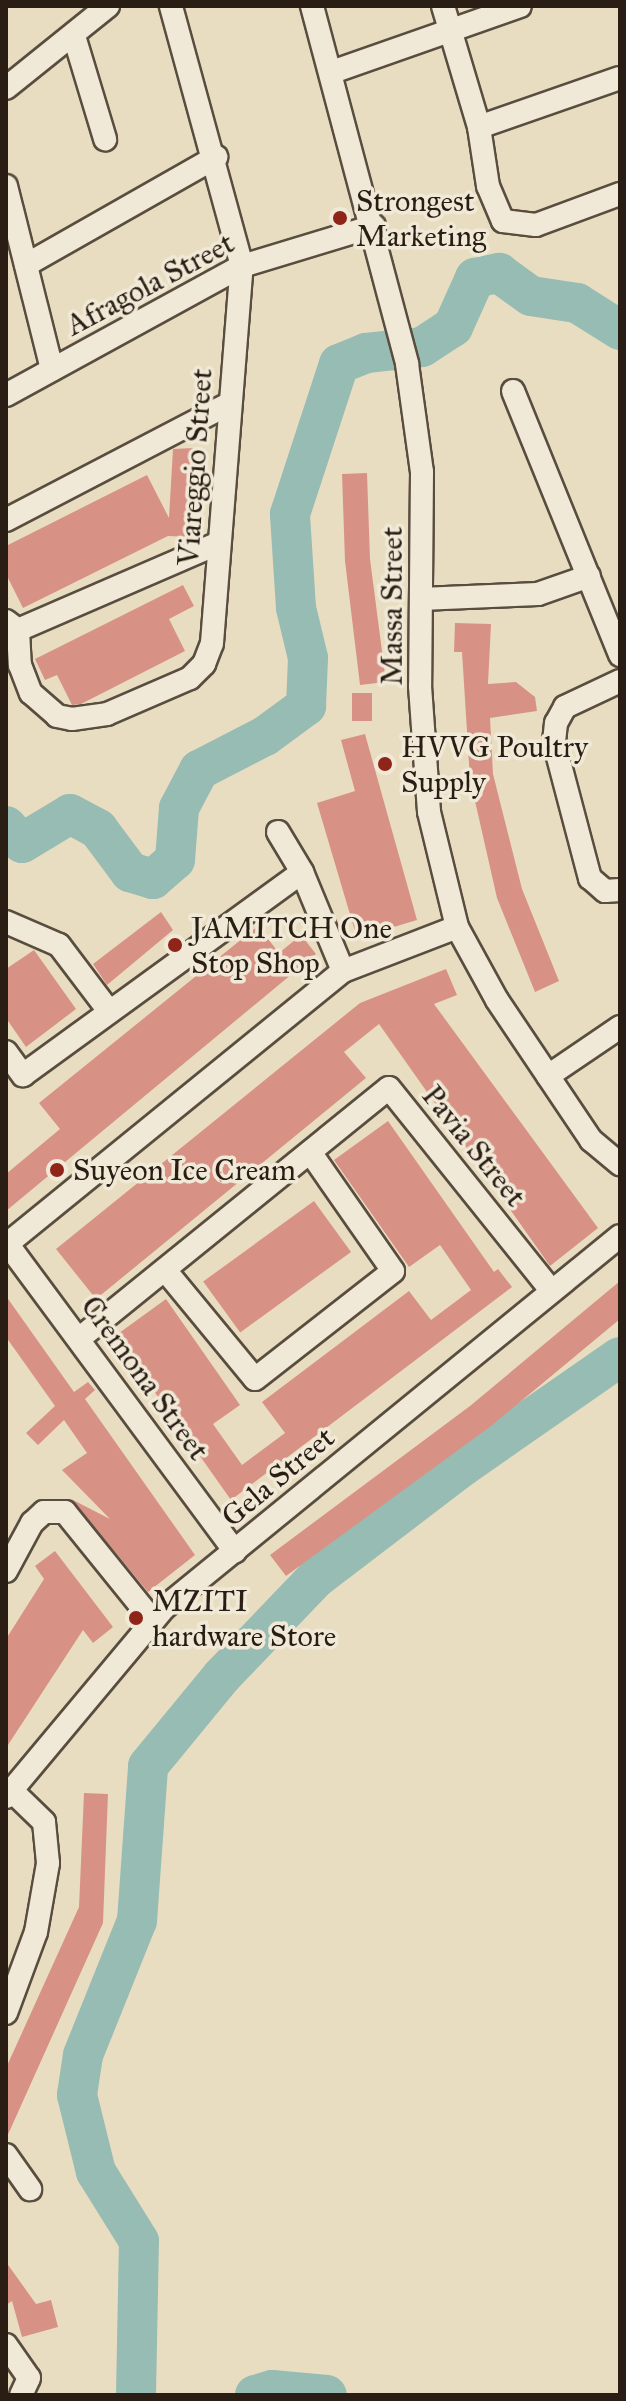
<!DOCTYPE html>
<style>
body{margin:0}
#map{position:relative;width:626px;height:2401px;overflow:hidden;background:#e9ddc1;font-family:"IM FELL Great Primer",serif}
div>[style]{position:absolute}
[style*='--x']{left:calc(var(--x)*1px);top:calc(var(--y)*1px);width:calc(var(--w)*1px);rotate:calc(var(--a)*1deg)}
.river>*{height:40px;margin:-20px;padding:0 20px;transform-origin:20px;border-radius:20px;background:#97bcb3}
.building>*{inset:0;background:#d89285;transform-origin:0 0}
.roads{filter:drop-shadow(2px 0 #594d3f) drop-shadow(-2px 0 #594d3f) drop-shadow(0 2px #594d3f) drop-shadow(0 -2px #594d3f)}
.minor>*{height:22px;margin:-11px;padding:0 11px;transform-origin:11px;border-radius:11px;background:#f1e9d7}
.dots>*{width:22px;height:22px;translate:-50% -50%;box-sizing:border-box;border:4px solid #f1e9d7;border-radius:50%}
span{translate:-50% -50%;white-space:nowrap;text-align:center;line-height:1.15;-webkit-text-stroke:7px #f1e9d7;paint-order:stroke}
.poi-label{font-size:30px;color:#291d14}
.left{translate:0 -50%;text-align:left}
.street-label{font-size:30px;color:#291d14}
.frame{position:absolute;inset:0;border:8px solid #291d14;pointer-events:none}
</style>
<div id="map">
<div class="river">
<i style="--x:6;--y:826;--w:23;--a:47"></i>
<i style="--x:22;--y:843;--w:56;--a:-31.1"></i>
<i style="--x:70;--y:814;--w:32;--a:28"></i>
<i style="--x:98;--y:829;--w:54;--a:53.3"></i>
<i style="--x:130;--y:872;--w:24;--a:17"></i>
<i style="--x:153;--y:879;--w:29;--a:-41"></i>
<i style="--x:175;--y:860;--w:52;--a:-85.6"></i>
<i style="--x:179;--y:808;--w:43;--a:-62.2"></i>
<i style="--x:199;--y:770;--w:74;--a:-27.3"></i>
<i style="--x:265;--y:736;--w:51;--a:-36.2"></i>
<i style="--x:306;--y:706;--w:48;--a:-87.6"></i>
<i style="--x:308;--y:658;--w:51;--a:-103.5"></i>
<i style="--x:296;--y:608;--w:94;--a:-93.7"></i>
<i style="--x:290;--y:514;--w:158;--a:-71.9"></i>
<i style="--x:339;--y:364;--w:29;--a:-22"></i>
<i style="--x:366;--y:353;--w:56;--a:-6.1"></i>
<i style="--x:422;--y:347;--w:37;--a:-33"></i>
<i style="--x:453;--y:327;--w:54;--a:-65.8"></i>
<i style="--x:475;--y:278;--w:25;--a:-12"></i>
<i style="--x:499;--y:273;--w:39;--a:36"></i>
<i style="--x:531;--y:296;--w:47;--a:8.7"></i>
<i style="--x:577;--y:303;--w:51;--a:32.1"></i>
<i style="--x:136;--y:2395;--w:154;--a:-88.9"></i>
<i style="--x:139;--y:2241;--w:81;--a:-121.9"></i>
<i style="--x:96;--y:2172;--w:79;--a:-103.9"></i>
<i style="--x:77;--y:2095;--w:40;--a:-81.5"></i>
<i style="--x:83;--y:2055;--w:144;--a:-68.1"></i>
<i style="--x:137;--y:1921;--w:155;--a:-85.9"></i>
<i style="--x:148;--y:1766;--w:117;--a:-50.6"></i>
<i style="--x:222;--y:1676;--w:136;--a:-46.2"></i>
<i style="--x:316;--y:1578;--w:185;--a:-37.3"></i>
<i style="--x:463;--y:1466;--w:191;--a:-34.8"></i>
<i style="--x:255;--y:2395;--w:18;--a:-16"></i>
<i style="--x:272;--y:2390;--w:55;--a:5.2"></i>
</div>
<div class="building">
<i style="clip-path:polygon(194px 448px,189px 537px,168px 536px,23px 608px,6px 574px,6px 546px,147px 475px,169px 518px,173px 449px)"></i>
<i style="clip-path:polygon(367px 473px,370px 559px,386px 682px,360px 685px,345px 561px,342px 474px)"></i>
<i style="clip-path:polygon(183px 585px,194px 606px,169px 619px,185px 651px,81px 704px,72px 705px,57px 675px,45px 680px,35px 659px)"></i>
<i style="clip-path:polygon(455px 623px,491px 624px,488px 684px,516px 682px,535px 697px,537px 711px,490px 718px,493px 774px,522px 889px,559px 981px,535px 992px,497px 898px,470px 779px,462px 652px,454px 652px)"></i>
<i style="left:352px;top:693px;width:20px;height:28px"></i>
<i style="clip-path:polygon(365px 734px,417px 920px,357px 938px,317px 803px,355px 791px,341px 740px)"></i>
<i style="clip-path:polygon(161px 912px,173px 930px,107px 985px,93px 964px)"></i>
<i style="clip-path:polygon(258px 926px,279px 953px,301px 935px,316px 954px,6px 1211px,6px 1174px,60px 1129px,39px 1103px)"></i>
<i style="clip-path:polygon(34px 950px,76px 1009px,26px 1047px,6px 1018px,6px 969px)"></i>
<i style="clip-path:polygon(446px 969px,457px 995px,434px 1004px,598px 1228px,550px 1266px,379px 1024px,344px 1052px,366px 1078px,96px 1299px,56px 1249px,360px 1003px)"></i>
<i style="clip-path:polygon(388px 1121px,494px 1272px,498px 1269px,512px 1287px,231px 1500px,115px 1336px,166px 1299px,240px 1405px,213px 1424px,242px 1465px,285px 1433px,262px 1402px,409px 1291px,431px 1320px,471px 1290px,440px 1245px,409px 1267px,334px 1160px)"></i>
<i style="left:314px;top:1201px;width:63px;height:137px;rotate:54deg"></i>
<i style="clip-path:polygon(620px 1281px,620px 1319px,491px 1426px,286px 1576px,270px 1555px,470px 1406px)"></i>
<i style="clip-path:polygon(6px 1296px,74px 1392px,88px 1382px,95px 1390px,85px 1399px,195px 1555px,148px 1592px,71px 1499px,110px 1519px,62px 1470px,87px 1453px,64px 1420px,38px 1445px,26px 1433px,55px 1406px,6px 1337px)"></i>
<i style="clip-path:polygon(55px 1551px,113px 1627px,93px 1643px,83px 1630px,6px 1748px,6px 1639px,44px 1579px,35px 1566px)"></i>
<i style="clip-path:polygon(84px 1793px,108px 1794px,103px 1923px,6px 2139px,6px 2068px,79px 1907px)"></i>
<i style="clip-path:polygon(6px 2262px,36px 2304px,51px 2300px,58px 2327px,22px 2337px,12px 2301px,6px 2305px)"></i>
</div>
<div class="roads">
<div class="minor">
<i style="--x:312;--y:6;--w:370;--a:75.1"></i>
<i style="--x:407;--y:364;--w:109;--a:82.1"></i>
<i style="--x:422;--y:472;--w:214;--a:90.5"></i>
<i style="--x:420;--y:686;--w:126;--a:85.9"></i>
<i style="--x:429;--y:812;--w:118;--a:76.3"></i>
<i style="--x:457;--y:927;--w:83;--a:61.3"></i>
<i style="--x:497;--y:1000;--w:169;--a:56.1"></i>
<i style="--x:591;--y:1140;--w:38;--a:40"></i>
<i style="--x:443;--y:6;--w:126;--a:73.4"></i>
<i style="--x:479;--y:127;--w:60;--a:81.3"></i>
<i style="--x:488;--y:186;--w:38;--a:67"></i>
<i style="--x:503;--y:221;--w:33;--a:7"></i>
<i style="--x:536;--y:225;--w:90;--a:-20.3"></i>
<i style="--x:74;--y:36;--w:108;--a:73.2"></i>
<i style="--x:332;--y:72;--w:199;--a:-19.3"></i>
<i style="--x:6;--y:88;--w:131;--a:-38.8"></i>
<i style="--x:479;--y:127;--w:149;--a:-19.2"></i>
<i style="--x:6;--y:186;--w:189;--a:75.9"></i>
<i style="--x:26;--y:265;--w:219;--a:-29.6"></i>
<i style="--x:513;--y:391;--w:285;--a:67.9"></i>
<i style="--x:6;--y:395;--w:269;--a:-28.7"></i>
<i style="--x:242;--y:266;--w:138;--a:-16.9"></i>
<i style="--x:6;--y:520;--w:251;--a:-27.5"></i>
<i style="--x:421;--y:599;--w:117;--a:-2.4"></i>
<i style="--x:538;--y:594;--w:54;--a:-19.4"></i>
<i style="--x:6;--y:621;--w:15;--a:37"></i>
<i style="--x:18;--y:630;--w:35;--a:87"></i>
<i style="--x:20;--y:665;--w:30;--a:69"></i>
<i style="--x:31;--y:693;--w:35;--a:41"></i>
<i style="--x:57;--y:716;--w:15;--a:11"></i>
<i style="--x:72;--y:719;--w:35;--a:-8"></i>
<i style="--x:107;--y:714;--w:90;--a:-23.4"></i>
<i style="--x:190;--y:678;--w:20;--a:-45"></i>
<i style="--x:204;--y:664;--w:22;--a:-69"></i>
<i style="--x:212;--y:643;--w:378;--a:-85.5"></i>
<i style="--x:242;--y:266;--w:270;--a:-105.3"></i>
<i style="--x:18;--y:630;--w:217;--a:-23.4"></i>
<i style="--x:620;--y:681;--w:61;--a:154.7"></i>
<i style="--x:565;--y:707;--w:18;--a:119"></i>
<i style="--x:556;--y:723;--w:19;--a:96"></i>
<i style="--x:554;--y:742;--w:141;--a:75.2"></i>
<i style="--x:590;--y:878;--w:20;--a:41"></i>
<i style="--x:605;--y:891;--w:15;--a:-4"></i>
<i style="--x:278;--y:832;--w:47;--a:59"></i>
<i style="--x:302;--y:872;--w:107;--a:67.5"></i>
<i style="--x:6;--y:922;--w:58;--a:23.5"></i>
<i style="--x:59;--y:945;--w:83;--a:52.9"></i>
<i style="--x:6;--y:1052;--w:29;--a:54"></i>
<i style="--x:23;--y:1075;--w:345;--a:-36"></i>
<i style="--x:548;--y:1076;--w:87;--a:-34.2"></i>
<i style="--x:6;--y:1242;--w:385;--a:53.5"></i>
<i style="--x:7;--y:1244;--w:433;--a:-39.1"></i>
<i style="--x:343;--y:971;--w:122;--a:-21.1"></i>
<i style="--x:165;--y:1270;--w:141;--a:50.5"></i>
<i style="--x:255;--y:1379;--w:175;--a:-38"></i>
<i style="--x:393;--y:1271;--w:145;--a:-124.9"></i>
<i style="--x:80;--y:1338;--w:397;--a:-39"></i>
<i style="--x:389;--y:1088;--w:259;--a:51.3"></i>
<i style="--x:6;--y:1571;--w:55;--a:-61.6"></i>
<i style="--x:32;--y:1523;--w:16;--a:-43"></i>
<i style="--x:44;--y:1512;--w:21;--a:0"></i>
<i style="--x:65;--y:1512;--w:140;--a:51.1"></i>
<i style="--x:6;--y:1797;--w:246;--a:-50.1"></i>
<i style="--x:164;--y:1608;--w:588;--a:-39.21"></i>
<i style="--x:6;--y:2013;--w:86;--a:-69.7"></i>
<i style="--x:36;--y:1932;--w:70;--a:-80.1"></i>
<i style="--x:48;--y:1863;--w:41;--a:-95.6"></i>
<i style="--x:44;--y:1822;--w:46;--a:-135.9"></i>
<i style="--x:6;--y:2155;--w:42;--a:54.8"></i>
<i style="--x:6;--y:2345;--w:40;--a:55.1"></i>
<i style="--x:29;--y:2378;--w:19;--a:115"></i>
</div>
</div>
<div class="dots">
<i style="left:340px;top:218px;background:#8f2418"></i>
<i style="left:385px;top:764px;background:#8f2418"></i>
<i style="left:175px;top:945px;background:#8f2418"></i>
<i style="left:57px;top:1170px;background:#8f2418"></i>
<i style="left:136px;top:1618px;background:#8f2418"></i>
</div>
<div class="poi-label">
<span class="left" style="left:356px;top:218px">Strongest<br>Marketing</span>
<span class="left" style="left:401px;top:764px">HVVG Poultry<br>Supply</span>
<span class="left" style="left:191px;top:945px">JAMITCH One<br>Stop Shop</span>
<span class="left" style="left:73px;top:1170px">Suyeon Ice Cream</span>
<span class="left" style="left:152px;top:1618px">MZITI<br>hardware Store</span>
</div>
<div class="street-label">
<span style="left:150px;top:284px;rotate:-28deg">Afragola Street</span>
<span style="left:195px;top:467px;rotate:-86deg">Viareggio Street</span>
<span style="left:392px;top:606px;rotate:-90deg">Massa Street</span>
<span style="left:474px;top:1146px;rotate:51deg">Pavia Street</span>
<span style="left:145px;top:1378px;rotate:54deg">Cremona Street</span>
<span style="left:278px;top:1477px;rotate:-40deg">Gela Street</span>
</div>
<div class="frame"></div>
</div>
